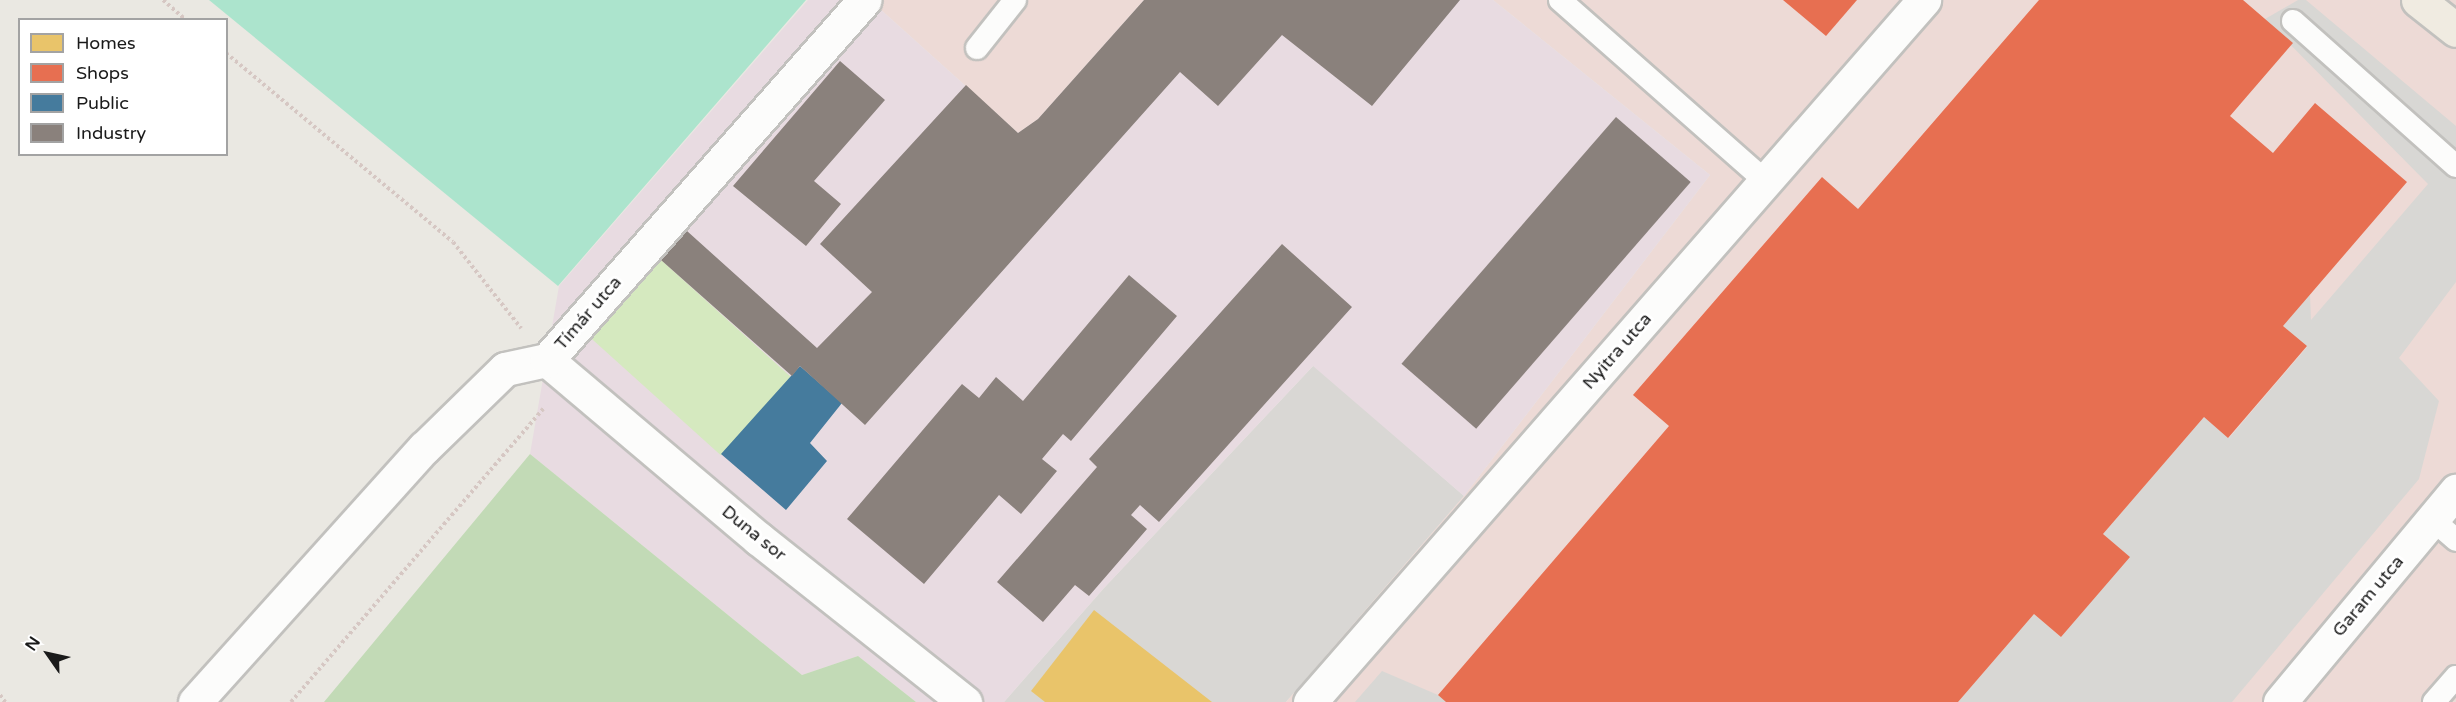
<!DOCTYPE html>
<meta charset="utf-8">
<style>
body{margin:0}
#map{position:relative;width:2456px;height:702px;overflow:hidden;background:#eae8e2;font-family:"Varela Round",sans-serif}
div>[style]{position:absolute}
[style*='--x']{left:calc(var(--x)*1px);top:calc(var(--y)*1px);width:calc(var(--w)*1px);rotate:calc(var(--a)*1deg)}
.residential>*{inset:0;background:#d9d7d4}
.commercial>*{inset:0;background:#eddad6}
.industrial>*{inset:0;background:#e8dbe1}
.grass>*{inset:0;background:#d5e9bf;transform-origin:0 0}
.forest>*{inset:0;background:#c2dab6}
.pitch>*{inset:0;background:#ace4cd}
.parking>*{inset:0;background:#d8d7d4}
.homes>*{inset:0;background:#e9c46a}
.shops>*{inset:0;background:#e76f51}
.public>*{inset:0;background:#457b9d}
.industry>*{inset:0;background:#8a817c;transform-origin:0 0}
.path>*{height:4px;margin-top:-2px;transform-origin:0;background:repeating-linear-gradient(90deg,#d6c7c3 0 3px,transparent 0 6px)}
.roads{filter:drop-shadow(2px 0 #c2c1be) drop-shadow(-2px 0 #c2c1be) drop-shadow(0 2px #c2c1be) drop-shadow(0 -2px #c2c1be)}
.service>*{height:22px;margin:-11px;padding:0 11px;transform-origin:11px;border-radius:11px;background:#fcfcfb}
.minor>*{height:33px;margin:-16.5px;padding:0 16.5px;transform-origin:16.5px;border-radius:16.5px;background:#fcfcfb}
.primary>*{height:33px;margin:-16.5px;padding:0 16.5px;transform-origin:16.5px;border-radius:16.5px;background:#f0ebe1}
span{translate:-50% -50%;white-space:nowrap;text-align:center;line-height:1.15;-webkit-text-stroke:6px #fff;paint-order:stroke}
.street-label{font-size:18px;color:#1a1a1a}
.legend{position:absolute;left:18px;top:18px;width:210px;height:138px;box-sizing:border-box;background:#fff;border:2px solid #a3a3a3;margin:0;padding:8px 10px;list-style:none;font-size:18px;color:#1a1a1a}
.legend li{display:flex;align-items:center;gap:12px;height:30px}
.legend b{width:30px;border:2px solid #a3a3a3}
.north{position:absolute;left:18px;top:624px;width:60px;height:60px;-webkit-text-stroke:4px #fff;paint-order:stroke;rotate:304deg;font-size:16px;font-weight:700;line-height:24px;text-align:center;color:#1a1a1a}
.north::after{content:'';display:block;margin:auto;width:21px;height:27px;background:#1a1a1a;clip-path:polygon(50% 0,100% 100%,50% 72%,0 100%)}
</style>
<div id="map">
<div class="residential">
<i style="clip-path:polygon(1314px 365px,1464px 496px,1286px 702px,1004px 702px,1104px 588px)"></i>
</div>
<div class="commercial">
<i style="clip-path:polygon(870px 0,1144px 0,1038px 119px,1018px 133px)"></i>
<i style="clip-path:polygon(1493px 0,2456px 0,2456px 702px,1286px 702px,1464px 496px,1710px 175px)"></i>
</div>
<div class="industrial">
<i style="clip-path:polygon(808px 0,870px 0,1018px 133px,1038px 119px,1144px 0,1493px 0,1710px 175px,1464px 496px,1313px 366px,1104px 588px,1004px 702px,916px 702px,858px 656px,802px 675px,530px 454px,559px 286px)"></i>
</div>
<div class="grass">
<i style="left:661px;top:260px;width:175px;height:105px;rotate:42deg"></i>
</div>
<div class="forest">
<i style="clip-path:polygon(530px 454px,802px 675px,858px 656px,916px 702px,324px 702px)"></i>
</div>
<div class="pitch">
<i style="clip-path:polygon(209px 0,806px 0,558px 286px)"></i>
</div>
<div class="parking">
<i style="clip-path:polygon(2298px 0,2306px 0,2456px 126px,2456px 282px,2399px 358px,2439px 401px,2419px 479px,2232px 702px,1958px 702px,2034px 614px,2061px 637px,2129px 557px,2103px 534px,2204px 417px,2229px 438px,2307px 347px,2283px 326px,2310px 294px,2311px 320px,2428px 184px,2265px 19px)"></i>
<i style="clip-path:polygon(1382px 671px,1438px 695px,1446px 702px,1355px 702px)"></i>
</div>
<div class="homes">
<i style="clip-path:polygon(1094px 610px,1212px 702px,1045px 702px,1031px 691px)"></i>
</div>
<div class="shops">
<i style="clip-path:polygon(1783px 0,1857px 0,1826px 36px)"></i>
<i style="clip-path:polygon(2039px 0,2243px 0,2293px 43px,2230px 116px,2273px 153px,2315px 103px,2407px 182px,2283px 326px,2307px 346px,2228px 438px,2204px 417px,2103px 534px,2130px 557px,2061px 637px,2034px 614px,1958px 702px,1446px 702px,1438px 695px,1669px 426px,1633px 395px,1822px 177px,1858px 209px)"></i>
</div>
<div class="public">
<i style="clip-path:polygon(800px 366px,842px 403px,810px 443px,827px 461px,786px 510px,721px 454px)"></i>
</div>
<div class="industry">
<i style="clip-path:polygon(1144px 0,1460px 0,1372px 106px,1282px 35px,1218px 106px,1180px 72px,865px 425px,800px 366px,792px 376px,661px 260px,687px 231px,817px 348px,872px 292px,820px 244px,966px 85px,1018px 133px,1038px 119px)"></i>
<i style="clip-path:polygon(840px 61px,885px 100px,814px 181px,841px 204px,806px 246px,733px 186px)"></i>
<i style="left:1616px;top:117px;width:99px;height:327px;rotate:41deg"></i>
<i style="clip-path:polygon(1282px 244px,1352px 307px,1159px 522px,1140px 505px,1131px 515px,1147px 529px,1089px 596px,1075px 585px,1043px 622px,997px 582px,1097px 467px,1089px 459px)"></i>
<i style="clip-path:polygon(1129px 275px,1177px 316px,1071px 441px,1063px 434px,1042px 459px,1057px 471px,1021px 514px,999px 495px,924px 584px,847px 519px,962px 384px,979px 398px,996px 377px,1023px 401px)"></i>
</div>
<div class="path">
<i style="--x:163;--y:0;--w:30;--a:41"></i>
<i style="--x:226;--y:53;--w:295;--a:39.8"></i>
<i style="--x:453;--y:242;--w:110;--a:51.7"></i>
<i style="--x:0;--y:695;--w:9;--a:54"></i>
<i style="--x:291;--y:702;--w:389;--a:-49.3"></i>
</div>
<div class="roads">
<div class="service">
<i style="--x:1560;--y:0;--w:273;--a:41.4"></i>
<i style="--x:2293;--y:21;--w:218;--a:41.7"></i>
<i style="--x:977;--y:48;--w:61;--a:-51.6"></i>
<i style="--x:2432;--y:519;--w:32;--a:41"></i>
<i style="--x:2434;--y:702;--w:33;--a:-49"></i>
</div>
<div class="minor">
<i style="--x:547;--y:360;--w:277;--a:40.2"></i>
<i style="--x:759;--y:539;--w:263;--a:38.4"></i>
<i style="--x:195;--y:702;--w:342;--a:-48"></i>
<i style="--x:424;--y:448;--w:113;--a:-44.3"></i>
<i style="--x:505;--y:369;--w:43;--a:-12.1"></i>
<i style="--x:547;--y:360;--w:480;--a:-48.6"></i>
<i style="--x:1310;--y:702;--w:933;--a:-48.83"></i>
<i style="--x:2280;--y:702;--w:275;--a:-50.2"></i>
</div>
<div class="primary">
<i style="--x:2418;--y:0;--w:48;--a:38.3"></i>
</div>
</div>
<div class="street-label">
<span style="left:588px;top:313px;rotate:-49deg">Tímár utca</span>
<span style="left:1617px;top:351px;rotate:-49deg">Nyitra utca</span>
<span style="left:754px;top:533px;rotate:39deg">Duna sor</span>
<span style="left:2368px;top:596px;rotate:-50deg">Garam utca</span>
</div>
<ul class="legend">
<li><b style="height:16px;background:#e9c46a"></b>Homes</li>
<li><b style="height:16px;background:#e76f51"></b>Shops</li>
<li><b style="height:16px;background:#457b9d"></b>Public</li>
<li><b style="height:16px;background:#8a817c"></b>Industry</li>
</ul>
<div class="north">N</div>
</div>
